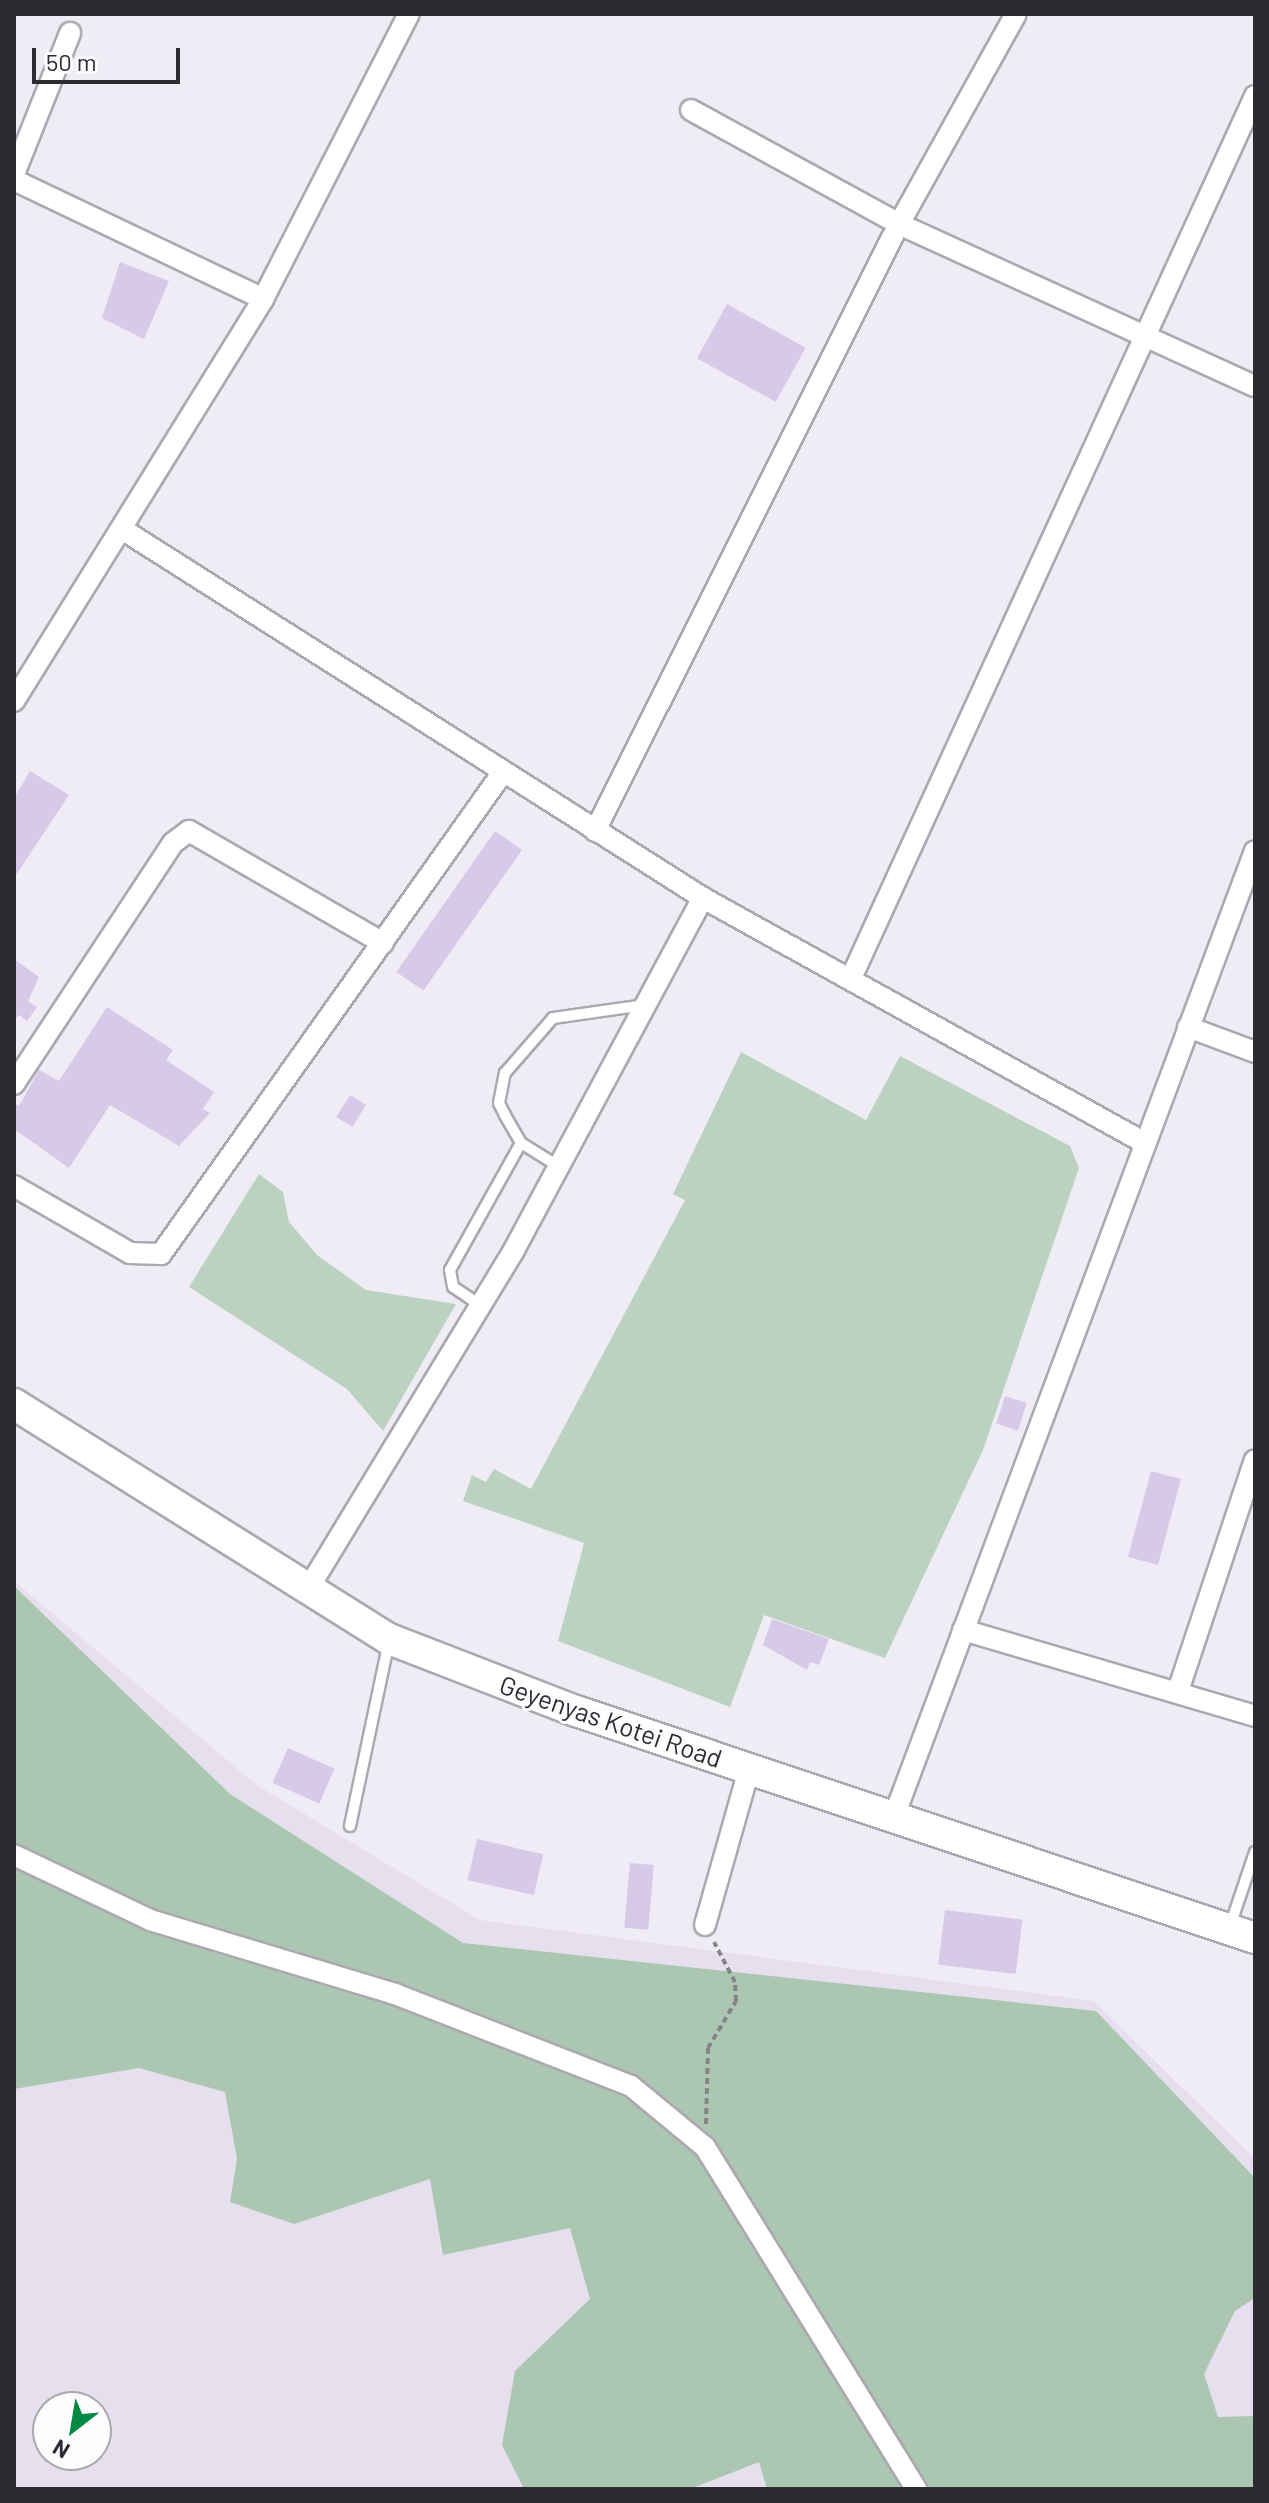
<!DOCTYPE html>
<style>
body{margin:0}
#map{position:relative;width:1269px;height:2503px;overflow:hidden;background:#f0ecf5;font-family:Barlow,sans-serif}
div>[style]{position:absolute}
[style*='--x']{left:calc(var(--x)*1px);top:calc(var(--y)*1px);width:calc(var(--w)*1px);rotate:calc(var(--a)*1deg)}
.built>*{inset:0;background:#e5dfee}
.green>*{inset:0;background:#bad2bf}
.forest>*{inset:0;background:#abc7b1}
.building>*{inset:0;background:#d6cae8;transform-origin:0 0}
.path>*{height:4px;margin-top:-2px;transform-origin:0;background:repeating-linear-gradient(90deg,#868389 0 6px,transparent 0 10px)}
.roads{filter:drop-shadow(2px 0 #aba8b0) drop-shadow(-2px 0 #aba8b0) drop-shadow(0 2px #aba8b0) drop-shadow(0 -2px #aba8b0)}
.lane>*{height:10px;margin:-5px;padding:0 5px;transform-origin:5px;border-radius:5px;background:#fff}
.street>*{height:20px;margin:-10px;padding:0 10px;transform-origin:10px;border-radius:10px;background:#fff}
.secondary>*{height:30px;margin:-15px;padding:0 15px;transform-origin:15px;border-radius:15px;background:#fff}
span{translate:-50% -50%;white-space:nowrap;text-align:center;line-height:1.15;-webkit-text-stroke:6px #fcfbfe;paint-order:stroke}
.street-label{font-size:26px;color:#2d2b2f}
.frame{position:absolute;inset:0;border:16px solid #2d2b2f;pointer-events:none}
.north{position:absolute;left:32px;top:2391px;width:80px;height:80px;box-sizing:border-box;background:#fcfbfe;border:2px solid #a9a8ab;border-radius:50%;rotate:211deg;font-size:22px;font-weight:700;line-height:32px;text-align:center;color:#2d2b2f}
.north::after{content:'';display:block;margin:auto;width:28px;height:36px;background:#048945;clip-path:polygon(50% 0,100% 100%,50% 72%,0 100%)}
.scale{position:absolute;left:32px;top:48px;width:148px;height:36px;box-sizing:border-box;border:4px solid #2d2b2f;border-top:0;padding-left:10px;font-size:24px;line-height:28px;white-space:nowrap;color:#2d2b2f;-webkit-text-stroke:6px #fcfbfe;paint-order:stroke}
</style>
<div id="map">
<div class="built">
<i style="clip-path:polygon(evenodd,14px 1581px,258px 1786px,480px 1920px,1094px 2001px,1255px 2159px,1255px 2489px,14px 2489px,14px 1581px,48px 2407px,96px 2407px,96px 2455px,48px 2455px,48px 2407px)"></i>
</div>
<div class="green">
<i style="clip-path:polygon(741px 1052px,866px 1120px,900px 1056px,1070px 1146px,1079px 1168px,983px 1450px,885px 1658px,764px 1615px,730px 1707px,558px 1641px,584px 1543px,463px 1501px,472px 1475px,486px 1482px,494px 1469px,531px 1489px,685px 1200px,673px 1194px)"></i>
<i style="clip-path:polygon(259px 1174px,283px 1192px,289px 1222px,317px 1255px,366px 1290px,456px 1304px,383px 1431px,347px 1389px,189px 1287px)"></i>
</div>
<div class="forest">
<i style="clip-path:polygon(14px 1586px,230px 1794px,463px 1943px,1096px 2011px,1255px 2178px,1255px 2298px,1235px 2311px,1204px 2374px,1218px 2417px,1255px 2416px,1255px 2489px,767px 2489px,759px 2462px,690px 2489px,524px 2489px,502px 2445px,515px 2371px,590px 2299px,570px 2228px,443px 2255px,430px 2179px,294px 2224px,230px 2202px,237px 2159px,225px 2092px,139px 2068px,14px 2089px)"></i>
</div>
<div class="building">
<i style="clip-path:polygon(120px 262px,169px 281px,144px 339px,102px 318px)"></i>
<i style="left:727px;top:304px;width:90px;height:62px;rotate:29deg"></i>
<i style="clip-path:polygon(30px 771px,69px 795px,14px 878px,14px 798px)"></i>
<i style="left:495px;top:831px;width:33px;height:172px;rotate:35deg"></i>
<i style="clip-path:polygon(14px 959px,39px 977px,28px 1001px,37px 1007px,27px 1021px,19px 1015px,14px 1021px)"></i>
<i style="clip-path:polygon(107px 1007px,173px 1050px,166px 1060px,214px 1092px,203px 1109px,210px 1113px,179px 1146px,110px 1105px,69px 1168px,14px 1129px,14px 1103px,19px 1106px,39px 1070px,59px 1081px)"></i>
<i style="left:350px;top:1095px;width:19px;height:26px;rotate:32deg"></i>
<i style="left:1005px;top:1396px;width:23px;height:29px;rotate:18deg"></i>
<i style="left:1151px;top:1471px;width:31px;height:89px;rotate:15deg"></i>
<i style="clip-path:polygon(772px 1619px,829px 1639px,819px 1665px,810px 1662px,807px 1670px,763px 1645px)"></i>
<i style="left:288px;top:1748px;width:51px;height:38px;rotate:24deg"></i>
<i style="left:477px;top:1839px;width:68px;height:42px;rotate:13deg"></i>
<i style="left:630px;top:1863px;width:24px;height:65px;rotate:5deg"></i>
<i style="left:945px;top:1910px;width:78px;height:55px;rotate:7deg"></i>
</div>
<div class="path">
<i style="--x:706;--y:2124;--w:76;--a:-88.5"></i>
<i style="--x:708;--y:2048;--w:55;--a:-59.2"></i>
<i style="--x:736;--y:2001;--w:19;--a:-93"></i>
<i style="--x:735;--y:1982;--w:45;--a:-117.7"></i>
</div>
<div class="roads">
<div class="lane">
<i style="--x:558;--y:1166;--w:44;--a:-148.1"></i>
<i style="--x:521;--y:1143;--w:32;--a:-120"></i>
<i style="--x:505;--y:1115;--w:13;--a:-117"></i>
<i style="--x:499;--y:1103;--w:31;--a:-79"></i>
<i style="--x:505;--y:1073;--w:73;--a:-48.9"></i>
<i style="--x:553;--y:1018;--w:92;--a:-8.1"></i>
<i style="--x:480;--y:1305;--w:32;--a:-146"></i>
<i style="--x:453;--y:1287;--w:17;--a:-100"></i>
<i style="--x:450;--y:1270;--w:145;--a:-60.8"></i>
<i style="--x:350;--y:1826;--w:189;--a:-78.1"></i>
<i style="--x:1230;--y:1926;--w:78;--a:-71.3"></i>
</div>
<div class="street">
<i style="--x:691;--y:110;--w:237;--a:28.7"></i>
<i style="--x:899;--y:224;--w:391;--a:24.5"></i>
<i style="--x:14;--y:174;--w:152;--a:-68.3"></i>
<i style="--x:14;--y:180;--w:276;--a:25.5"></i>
<i style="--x:125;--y:531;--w:685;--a:32.41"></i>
<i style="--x:703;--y:898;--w:505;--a:29"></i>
<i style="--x:14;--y:701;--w:473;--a:-58.2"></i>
<i style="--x:263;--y:299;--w:320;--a:-62.9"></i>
<i style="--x:595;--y:831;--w:679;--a:-63.4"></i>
<i style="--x:899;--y:224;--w:240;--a:-60.9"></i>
<i style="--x:852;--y:976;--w:968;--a:-65.39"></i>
<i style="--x:1188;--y:1027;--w:72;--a:20.5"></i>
<i style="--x:14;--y:1084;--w:289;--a:-56.6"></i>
<i style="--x:173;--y:843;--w:20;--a:-37"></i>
<i style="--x:189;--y:831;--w:224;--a:30"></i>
<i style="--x:14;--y:1186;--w:134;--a:30"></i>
<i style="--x:130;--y:1253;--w:31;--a:2"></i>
<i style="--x:161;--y:1254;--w:591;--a:-54.64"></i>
<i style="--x:308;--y:1589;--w:397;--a:-58.7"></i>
<i style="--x:514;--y:1250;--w:400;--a:-61.8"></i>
<i style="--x:963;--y:1630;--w:304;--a:16.4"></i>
<i style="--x:1178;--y:1691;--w:243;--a:-71.6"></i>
<i style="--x:893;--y:1819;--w:1033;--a:-69.5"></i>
<i style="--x:14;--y:1855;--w:151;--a:25.5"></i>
<i style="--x:150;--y:1920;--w:256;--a:16.8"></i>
<i style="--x:395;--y:1994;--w:253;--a:21.3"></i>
<i style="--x:631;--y:2086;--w:96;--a:39.5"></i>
<i style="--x:705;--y:2147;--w:402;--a:58.3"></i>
<i style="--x:705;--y:1925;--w:161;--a:-74.2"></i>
</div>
<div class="secondary">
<i style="--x:14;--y:1404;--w:443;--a:32.1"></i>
<i style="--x:389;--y:1639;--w:200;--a:21.1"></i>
<i style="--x:576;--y:1711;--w:716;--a:18.49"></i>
</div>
</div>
<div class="street-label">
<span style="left:611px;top:1721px;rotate:19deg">Geyenyas Kotei Road</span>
</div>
<div class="frame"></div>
<div class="north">N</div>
<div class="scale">50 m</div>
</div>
